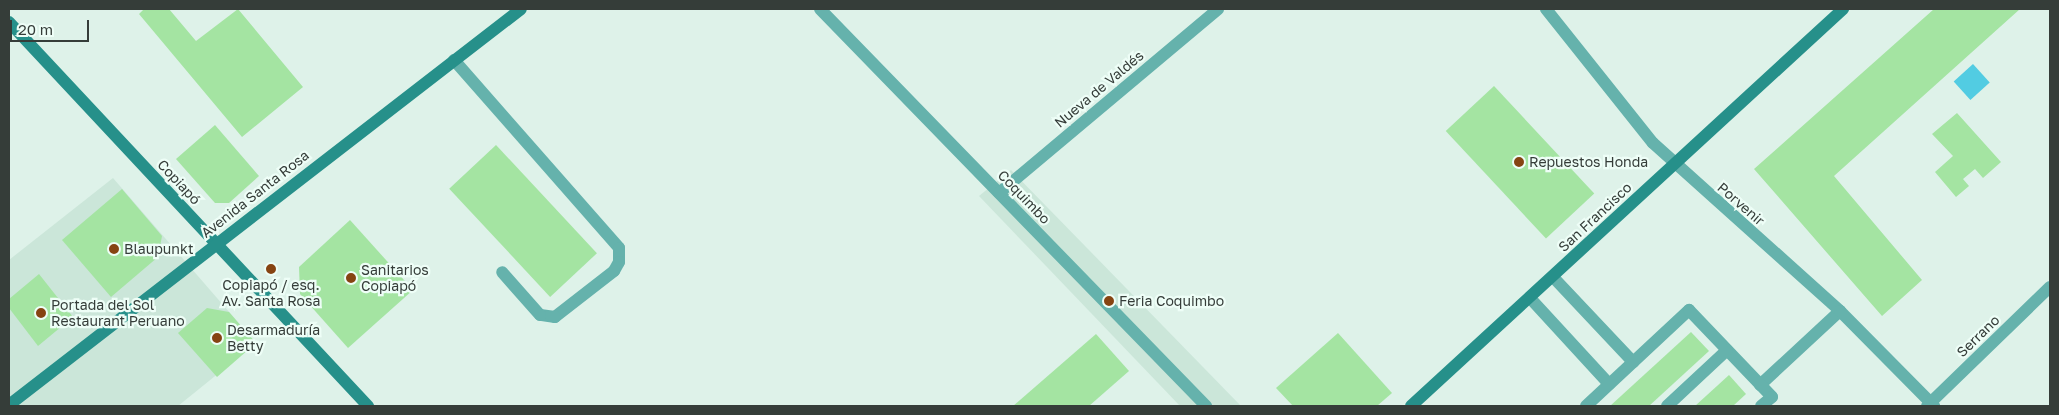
<!DOCTYPE html>
<meta charset="utf-8">
<style>
body{margin:0}
#map{position:relative;width:2059px;height:415px;overflow:hidden;background:#def2e9;font-family:"Golos Text",sans-serif}
div>[style]{position:absolute}
[style*='--x']{left:calc(var(--x)*1px);top:calc(var(--y)*1px);width:calc(var(--w)*1px);rotate:calc(var(--a)*1deg)}
.built>*{inset:0;background:#cbe6d9}
.water>*{inset:0;background:#52cce2;transform-origin:0 0}
.building>*{inset:0;background:#a4e4a2;transform-origin:0 0}
.lane>*{height:12px;margin:-6px;padding:0 6px;transform-origin:6px;border-radius:6px;background:#65b2ac}
.street>*{height:12px;margin:-6px;padding:0 6px;transform-origin:6px;border-radius:6px;background:#65b2ac}
.secondary>*{height:12px;margin:-6px;padding:0 6px;transform-origin:6px;border-radius:6px;background:#26908a}
.dots>*{width:14px;height:14px;translate:-50% -50%;box-sizing:border-box;border:2px solid #eefef7;border-radius:50%}
span{translate:-50% -50%;white-space:nowrap;text-align:center;line-height:1.15;-webkit-text-stroke:4.5px #eefef7;paint-order:stroke}
.street-label{font-size:14px;color:#353d39}
.poi-label{font-size:14px;color:#353d39}
.left{translate:0 -50%;text-align:left}
.frame{position:absolute;inset:0;border:10px solid #353d39;pointer-events:none}
.scale{position:absolute;left:10px;top:20px;width:79px;height:22px;box-sizing:border-box;border:2px solid #353d39;border-top:0;padding-left:6px;font-size:15px;line-height:18px;white-space:nowrap;color:#353d39;-webkit-text-stroke:4px #eefef7;paint-order:stroke}
</style>
<div id="map">
<div class="built">
<i style="clip-path:polygon(1011px 170px,1241px 406px,1180px 406px,979px 196px)"></i>
<i style="clip-path:polygon(113px 178px,256px 343px,178px 406px,9px 406px,9px 260px)"></i>
</div>
<div class="water">
<i style="left:1973px;top:64px;width:25px;height:26px;rotate:48deg"></i>
</div>
<div class="building">
<i style="clip-path:polygon(144px 9px,169px 9px,196px 41px,238px 9px,303px 87px,242px 137px,139px 14px)"></i>
<i style="clip-path:polygon(1934px 9px,2020px 9px,1834px 176px,1922px 280px,1882px 316px,1754px 169px)"></i>
<i style="left:1494px;top:86px;width:147px;height:66px;rotate:47deg"></i>
<i style="clip-path:polygon(1957px 113px,2001px 162px,1983px 178px,1975px 169px,1963px 179px,1969px 186px,1956px 197px,1935px 172px,1953px 156px,1932px 134px)"></i>
<i style="clip-path:polygon(215px 125px,259px 176px,229px 203px,215px 203px,176px 159px)"></i>
<i style="left:496px;top:145px;width:148px;height:64px;rotate:47deg"></i>
<i style="clip-path:polygon(122px 189px,162px 236px,158px 257px,111px 297px,62px 240px)"></i>
<i style="clip-path:polygon(350px 220px,413px 290px,348px 348px,300px 294px,299px 267px)"></i>
<i style="clip-path:polygon(39px 274px,73px 317px,38px 346px,9px 308px,9px 299px)"></i>
<i style="clip-path:polygon(207px 308px,229px 312px,256px 343px,217px 377px,178px 333px)"></i>
<i style="clip-path:polygon(1691px 332px,1709px 351px,1649px 406px,1610px 406px)"></i>
<i style="clip-path:polygon(1338px 333px,1392px 393px,1377px 406px,1293px 406px,1276px 388px)"></i>
<i style="clip-path:polygon(1096px 334px,1129px 371px,1089px 406px,1013px 406px)"></i>
<i style="clip-path:polygon(1729px 375px,1746px 394px,1733px 406px,1695px 406px)"></i>
</div>
<div class="lane">
<i style="--x:454;--y:60;--w:250;--a:48.7"></i>
<i style="--x:619;--y:248;--w:14;--a:90"></i>
<i style="--x:619;--y:262;--w:10;--a:119"></i>
<i style="--x:614;--y:271;--w:75;--a:142.1"></i>
<i style="--x:555;--y:317;--w:15;--a:-172"></i>
<i style="--x:540;--y:315;--w:57;--a:-131.5"></i>
<i style="--x:1553;--y:277;--w:117;--a:46.7"></i>
<i style="--x:1530;--y:298;--w:117;--a:47.4"></i>
<i style="--x:1760;--y:385;--w:109;--a:-42.8"></i>
<i style="--x:1586;--y:406;--w:141;--a:-43"></i>
<i style="--x:1689;--y:310;--w:120;--a:46.3"></i>
<i style="--x:1772;--y:397;--w:14;--a:141"></i>
<i style="--x:1667;--y:406;--w:82;--a:-43"></i>
</div>
<div class="street">
<i style="--x:820;--y:9;--w:554;--a:45.8"></i>
<i style="--x:1546;--y:9;--w:171;--a:51.4"></i>
<i style="--x:1653;--y:143;--w:251;--a:41.9"></i>
<i style="--x:1840;--y:311;--w:134;--a:45.3"></i>
<i style="--x:999;--y:193;--w:286;--a:-40"></i>
<i style="--x:1927;--y:406;--w:171;--a:-44.1"></i>
</div>
<div class="secondary">
<i style="--x:9;--y:22;--w:526;--a:46.93"></i>
<i style="--x:9;--y:405;--w:647;--a:-37.72"></i>
<i style="--x:1411;--y:406;--w:587;--a:-42.58"></i>
</div>
<div class="dots">
<i style="left:1519px;top:162px;background:#864412"></i>
<i style="left:114px;top:249px;background:#864412"></i>
<i style="left:271px;top:269px;background:#864412"></i>
<i style="left:351px;top:278px;background:#864412"></i>
<i style="left:1109px;top:301px;background:#864412"></i>
<i style="left:41px;top:313px;background:#864412"></i>
<i style="left:217px;top:338px;background:#864412"></i>
</div>
<div class="street-label">
<span style="left:1099px;top:89px;rotate:-40deg">Nueva de Valdés</span>
<span style="left:179px;top:182px;rotate:47deg">Copiapó</span>
<span style="left:255px;top:194px;rotate:-38deg">Avenida Santa Rosa</span>
<span style="left:1024px;top:197px;rotate:46deg">Coquimbo</span>
<span style="left:1741px;top:204px;rotate:41deg">Porvenir</span>
<span style="left:1595px;top:217px;rotate:-43deg">San Francisco</span>
<span style="left:1978px;top:336px;rotate:-44deg">Serrano</span>
</div>
<div class="poi-label">
<span class="left" style="left:1529px;top:162px">Repuestos Honda</span>
<span class="left" style="left:124px;top:249px">Blaupunkt</span>
<span class="left" style="left:361px;top:278px">Sanitarios<br>Copiapó</span>
<span style="left:271px;top:293px">Copiapó / esq.<br>Av. Santa Rosa</span>
<span class="left" style="left:1119px;top:301px">Feria Coquimbo</span>
<span class="left" style="left:51px;top:313px">Portada del Sol<br>Restaurant Peruano</span>
<span class="left" style="left:227px;top:338px">Desarmaduría<br>Betty</span>
</div>
<div class="frame"></div>
<div class="scale">20 m</div>
</div>
